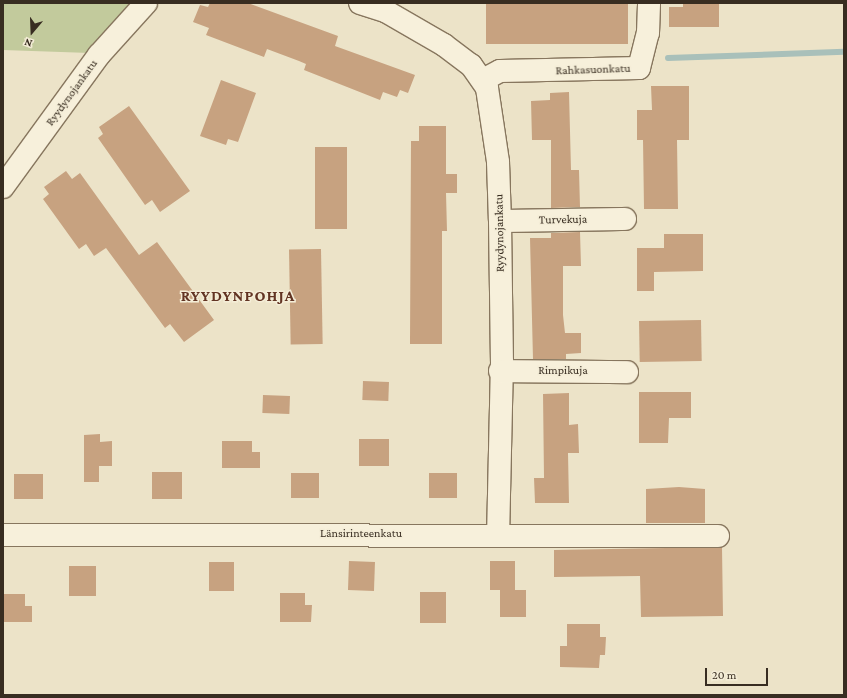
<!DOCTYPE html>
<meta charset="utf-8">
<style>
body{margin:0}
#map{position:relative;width:847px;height:698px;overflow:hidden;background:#ece3c8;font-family:"Crimson Pro",serif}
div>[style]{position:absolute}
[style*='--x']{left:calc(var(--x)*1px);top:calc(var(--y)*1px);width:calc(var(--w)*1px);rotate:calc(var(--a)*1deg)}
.green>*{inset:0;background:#c2ca9c}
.stream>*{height:6px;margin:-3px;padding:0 3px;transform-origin:3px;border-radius:3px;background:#a9c0ba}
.building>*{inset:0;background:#c7a280;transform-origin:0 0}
.roads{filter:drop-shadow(1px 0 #87765e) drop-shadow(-1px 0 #87765e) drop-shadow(0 1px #87765e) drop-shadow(0 -1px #87765e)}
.minor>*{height:22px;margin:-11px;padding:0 11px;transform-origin:11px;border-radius:11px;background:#f7f0db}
span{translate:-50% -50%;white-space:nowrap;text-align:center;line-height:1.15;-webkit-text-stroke:3px #f4edd7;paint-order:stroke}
.street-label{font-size:12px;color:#382d21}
.district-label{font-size:16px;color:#623423;font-weight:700;letter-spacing:1px}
.frame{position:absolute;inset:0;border:4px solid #382d21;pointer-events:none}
.north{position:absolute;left:12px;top:12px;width:40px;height:40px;-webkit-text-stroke:3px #f4edd7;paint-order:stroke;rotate:199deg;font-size:11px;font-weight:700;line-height:16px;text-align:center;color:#382d21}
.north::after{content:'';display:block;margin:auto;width:14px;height:18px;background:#382d21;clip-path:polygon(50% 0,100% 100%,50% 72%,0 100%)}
.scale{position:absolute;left:705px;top:668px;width:63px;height:18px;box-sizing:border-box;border:2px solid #382d21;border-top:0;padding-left:5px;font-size:12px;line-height:14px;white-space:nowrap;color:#382d21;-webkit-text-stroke:3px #f4edd7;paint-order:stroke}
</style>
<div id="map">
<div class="green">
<i style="clip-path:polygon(3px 3px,134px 3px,90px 53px,3px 50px)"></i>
</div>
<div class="stream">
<i style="--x:668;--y:58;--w:176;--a:-2"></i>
</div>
<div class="building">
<i style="clip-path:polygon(210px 3px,248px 3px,338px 36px,335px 46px,415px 75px,408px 93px,400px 90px,397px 97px,383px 92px,380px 100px,304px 70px,306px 64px,299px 61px,267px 49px,264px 57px,206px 35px,209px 28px,193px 22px,200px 5px,208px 7px)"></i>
<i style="left:486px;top:3px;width:142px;height:41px"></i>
<i style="clip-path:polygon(683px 3px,719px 3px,719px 27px,669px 27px,669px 7px,683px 7px)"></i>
<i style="clip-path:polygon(221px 80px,256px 93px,238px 142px,228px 139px,226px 145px,200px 136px)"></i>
<i style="clip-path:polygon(651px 86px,689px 86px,689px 140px,677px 140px,678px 209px,644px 209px,643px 140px,637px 140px,637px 110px,652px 110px)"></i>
<i style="clip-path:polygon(569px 92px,571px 170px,579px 170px,580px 207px,551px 208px,551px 140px,532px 140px,531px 101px,550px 100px,550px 93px)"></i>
<i style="clip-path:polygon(129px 106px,190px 191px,160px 212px,152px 200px,145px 205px,98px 138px,103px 134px,99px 127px)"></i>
<i style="clip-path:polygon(419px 126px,446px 126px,446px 174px,457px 174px,457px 193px,446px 193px,447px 231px,442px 231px,442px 344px,410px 344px,411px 141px,419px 141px)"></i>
<i style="left:315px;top:147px;width:32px;height:82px"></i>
<i style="clip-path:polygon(66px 171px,72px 179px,80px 173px,139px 255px,157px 242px,214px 320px,184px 342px,170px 324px,165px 328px,106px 248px,94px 256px,86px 244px,79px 249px,43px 199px,49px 194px,44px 187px)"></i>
<i style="clip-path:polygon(580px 232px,581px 266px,563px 266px,563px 315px,565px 333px,581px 333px,581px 353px,566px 354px,566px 359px,533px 359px,530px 238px,551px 238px,551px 233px)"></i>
<i style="clip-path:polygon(664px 234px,703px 234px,703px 271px,654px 272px,654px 291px,637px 291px,637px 248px,664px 248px)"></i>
<i style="left:321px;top:249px;width:95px;height:32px;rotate:89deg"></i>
<i style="left:701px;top:320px;width:41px;height:62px;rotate:89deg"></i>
<i style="left:363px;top:381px;width:26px;height:19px;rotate:2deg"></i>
<i style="clip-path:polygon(639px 392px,691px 392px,691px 418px,669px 418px,668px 443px,639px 443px)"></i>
<i style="clip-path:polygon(569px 393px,569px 425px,578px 424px,579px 453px,568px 453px,569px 503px,535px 503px,534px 478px,544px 478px,543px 394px)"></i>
<i style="left:263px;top:395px;width:27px;height:18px;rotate:2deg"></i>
<i style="clip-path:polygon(100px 434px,100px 442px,112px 441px,112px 466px,99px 466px,99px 482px,84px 482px,84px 435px)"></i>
<i style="left:359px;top:439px;width:30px;height:27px"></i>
<i style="clip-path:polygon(222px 441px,252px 441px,252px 452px,260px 452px,260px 468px,222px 468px)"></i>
<i style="left:152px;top:472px;width:30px;height:27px"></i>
<i style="left:291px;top:473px;width:28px;height:25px"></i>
<i style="left:429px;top:473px;width:28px;height:25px"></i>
<i style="left:14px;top:474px;width:29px;height:25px"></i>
<i style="clip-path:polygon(679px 487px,705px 489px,705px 523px,646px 523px,646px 489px)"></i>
<i style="clip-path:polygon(722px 547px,723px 616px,641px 617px,640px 576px,554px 577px,554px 550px)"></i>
<i style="left:349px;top:561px;width:26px;height:29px;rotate:2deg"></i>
<i style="clip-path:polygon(490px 561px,515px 561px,515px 590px,526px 590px,526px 617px,500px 617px,500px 590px,490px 590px)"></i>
<i style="left:209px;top:562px;width:25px;height:29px"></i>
<i style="left:69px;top:566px;width:27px;height:30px"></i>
<i style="left:420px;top:592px;width:26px;height:31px"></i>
<i style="clip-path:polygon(280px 593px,305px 593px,305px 605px,312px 605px,311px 622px,280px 622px)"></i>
<i style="clip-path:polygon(3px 594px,25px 594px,25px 606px,32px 606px,32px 622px,3px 622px)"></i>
<i style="clip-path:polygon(567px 624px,600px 624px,600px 637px,606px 637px,605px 655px,600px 655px,599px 668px,560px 667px,560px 646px,567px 646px)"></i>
</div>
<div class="roads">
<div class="minor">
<i style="--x:360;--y:3;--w:28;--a:18"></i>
<i style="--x:387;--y:12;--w:66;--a:30.1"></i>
<i style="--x:444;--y:45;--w:34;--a:37"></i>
<i style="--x:471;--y:65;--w:28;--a:55"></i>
<i style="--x:487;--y:88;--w:75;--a:81.5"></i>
<i style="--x:498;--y:162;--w:59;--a:88.1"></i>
<i style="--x:500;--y:221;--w:141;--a:89.2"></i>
<i style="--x:502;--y:362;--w:172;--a:91.3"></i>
<i style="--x:483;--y:80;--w:19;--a:-28"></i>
<i style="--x:500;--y:71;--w:139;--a:-1.2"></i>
<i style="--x:639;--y:68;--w:36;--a:-76"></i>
<i style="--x:648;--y:33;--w:30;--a:-88"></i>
<i style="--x:3;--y:187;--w:163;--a:-54"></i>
<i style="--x:99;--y:55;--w:70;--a:-47.9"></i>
<i style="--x:500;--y:221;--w:125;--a:-0.9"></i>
<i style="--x:500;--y:371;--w:127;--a:0.5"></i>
<i style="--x:3;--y:535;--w:715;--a:0.08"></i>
</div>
</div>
<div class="street-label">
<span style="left:593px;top:70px;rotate:-2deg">Rahkasuonkatu</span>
<span style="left:72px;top:93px;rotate:-54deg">Ryydynojankatu</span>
<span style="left:563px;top:220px;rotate:-1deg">Turvekuja</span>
<span style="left:500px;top:233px;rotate:-91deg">Ryydynojankatu</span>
<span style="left:563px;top:371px">Rimpikuja</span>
<span style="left:361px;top:534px">Länsirinteenkatu</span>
</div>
<div class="district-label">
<span style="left:238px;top:296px">RYYDYNPOHJA</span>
</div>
<div class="frame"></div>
<div class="north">N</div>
<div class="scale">20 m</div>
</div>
